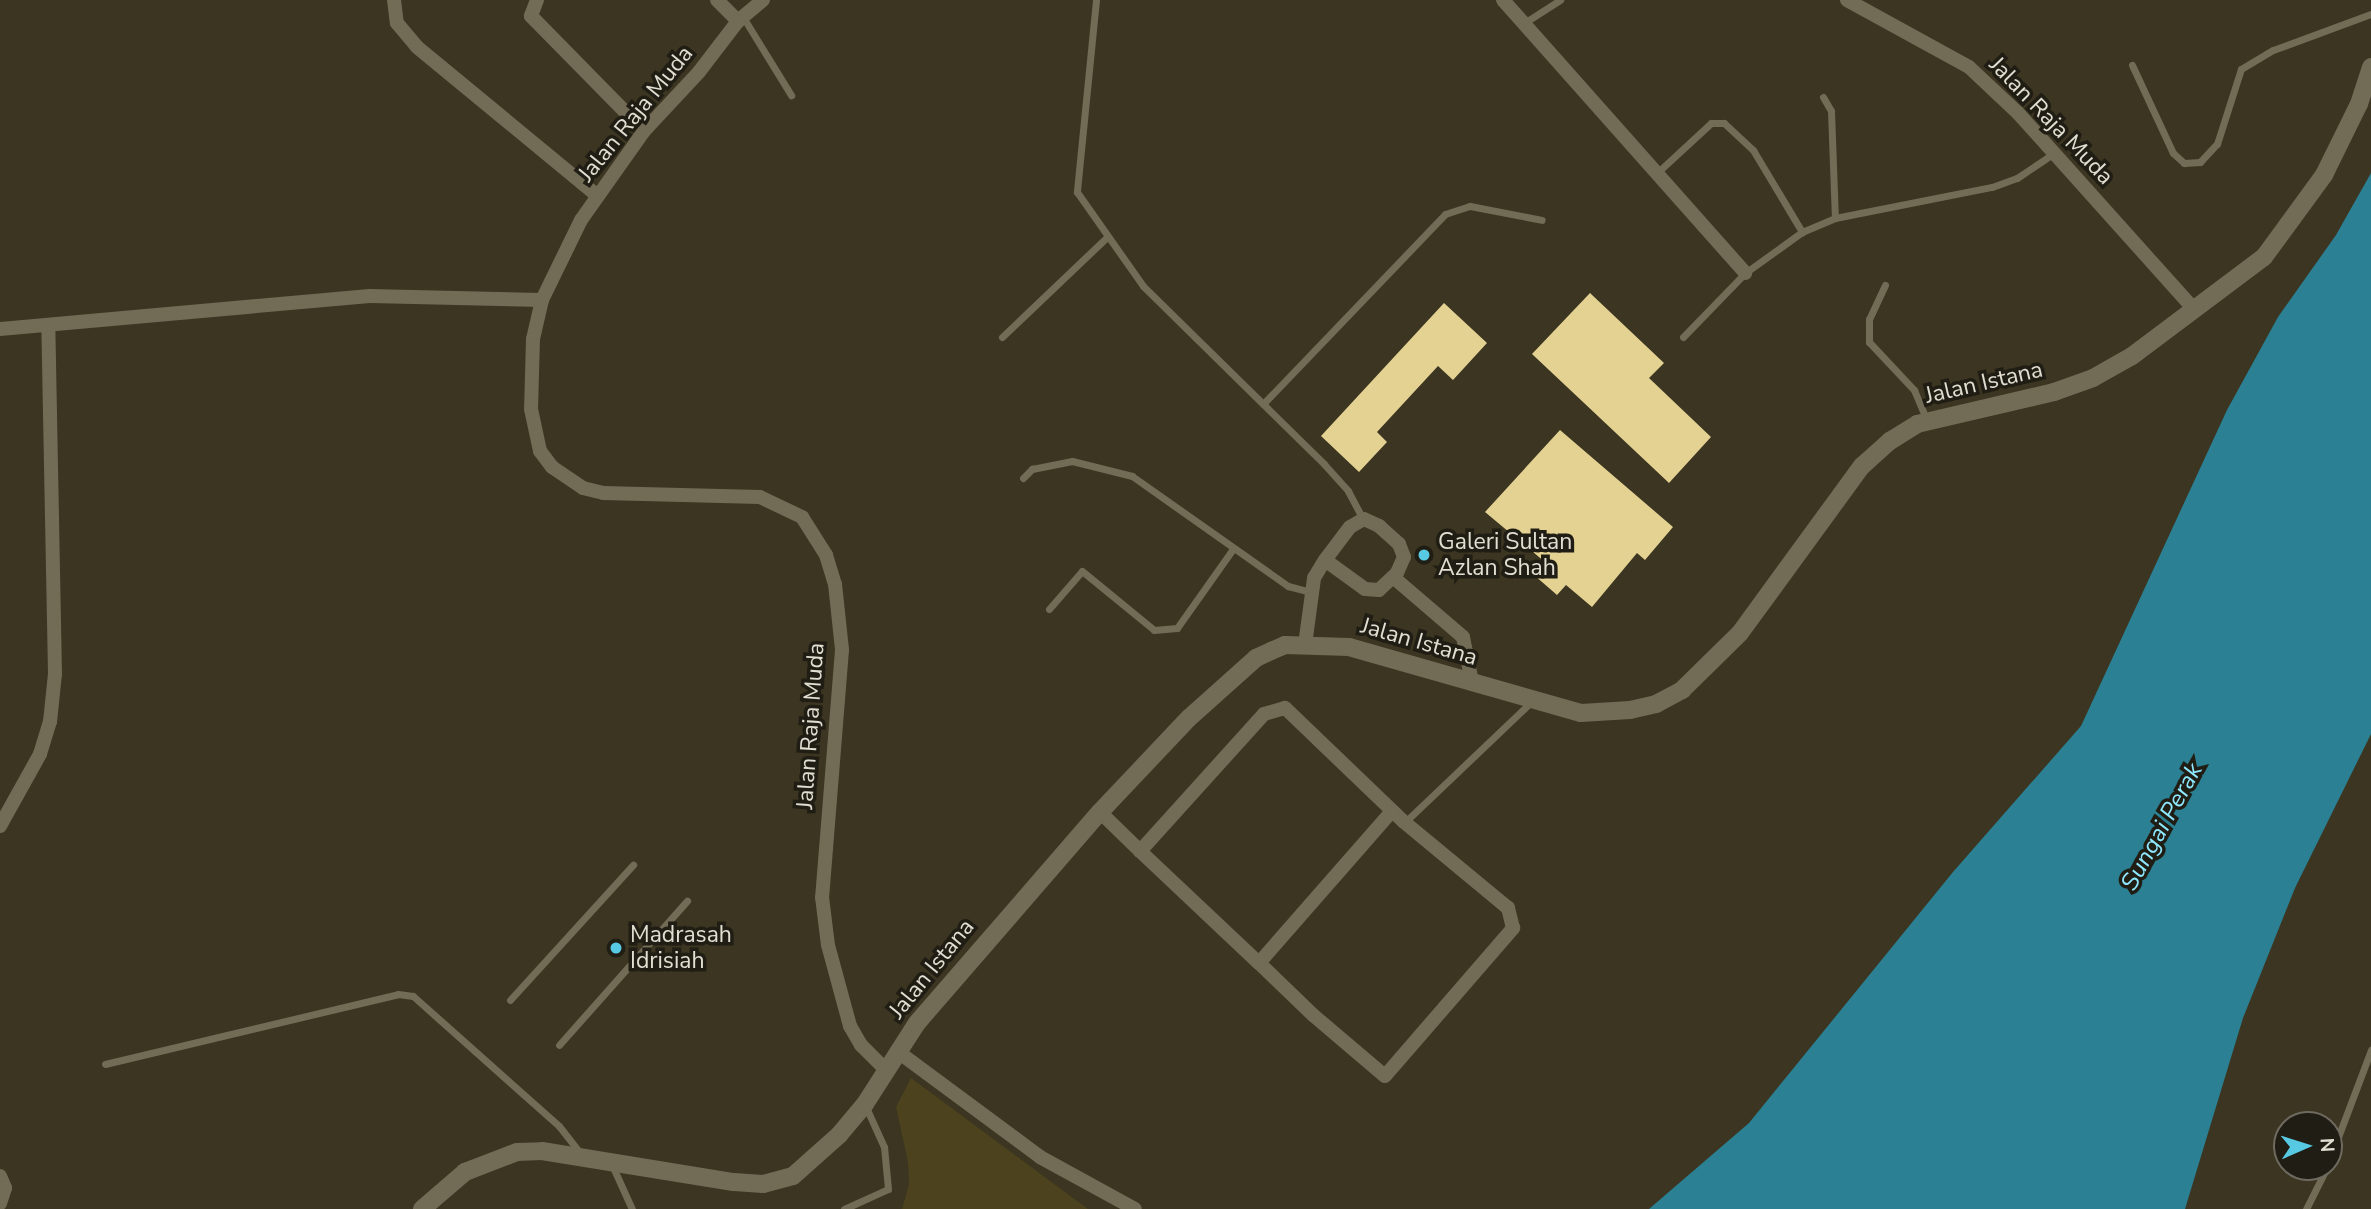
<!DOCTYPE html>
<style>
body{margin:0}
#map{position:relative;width:2371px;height:1209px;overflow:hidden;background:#3b3521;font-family:"Nunito Sans",sans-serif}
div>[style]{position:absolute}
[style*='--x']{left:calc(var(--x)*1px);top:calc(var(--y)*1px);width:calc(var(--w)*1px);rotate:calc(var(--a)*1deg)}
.green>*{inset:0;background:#4c421d}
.water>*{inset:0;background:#2b8093}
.building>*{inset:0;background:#e4d293}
.lane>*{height:7px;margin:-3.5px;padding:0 3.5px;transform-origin:3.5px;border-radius:3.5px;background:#726b55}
.street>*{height:14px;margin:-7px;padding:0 7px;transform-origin:7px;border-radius:7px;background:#726b55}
.secondary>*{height:18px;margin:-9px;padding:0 9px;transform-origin:9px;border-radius:9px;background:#726b55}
.dots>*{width:19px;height:19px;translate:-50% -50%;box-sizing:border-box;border:4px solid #201d14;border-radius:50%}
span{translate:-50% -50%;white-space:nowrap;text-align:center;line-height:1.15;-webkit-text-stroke:7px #201d14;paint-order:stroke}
.street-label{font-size:23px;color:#e2ded2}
.poi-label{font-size:23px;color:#e2ded2}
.left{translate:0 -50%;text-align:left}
.water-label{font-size:24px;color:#8ee8fe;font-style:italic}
.north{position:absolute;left:2273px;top:1111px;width:70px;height:70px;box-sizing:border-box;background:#201d14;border:2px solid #6e6a60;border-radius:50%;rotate:87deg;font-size:19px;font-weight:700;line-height:28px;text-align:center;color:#e2ded2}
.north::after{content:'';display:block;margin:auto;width:24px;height:32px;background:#57c9e2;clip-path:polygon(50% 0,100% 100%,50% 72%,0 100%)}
</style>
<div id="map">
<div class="green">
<i style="clip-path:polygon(911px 1078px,1088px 1209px,902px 1209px,909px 1184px,908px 1162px,896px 1107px)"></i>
</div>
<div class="water">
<i style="clip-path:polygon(2371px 173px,2371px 734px,2295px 888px,2243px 1018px,2185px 1209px,1649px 1209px,1749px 1123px,1953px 872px,2081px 726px,2227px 410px,2278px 317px,2336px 235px)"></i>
</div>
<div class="building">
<i style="clip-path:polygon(1590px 293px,1664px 363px,1649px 378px,1711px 437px,1669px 483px,1532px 354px)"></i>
<i style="clip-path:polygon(1444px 303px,1487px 343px,1453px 380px,1438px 366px,1377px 432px,1387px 442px,1359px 472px,1321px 436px)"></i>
<i style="clip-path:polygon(1560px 430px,1673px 527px,1645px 560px,1637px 553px,1592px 607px,1566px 585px,1557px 595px,1534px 575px,1545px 562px,1485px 512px)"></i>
</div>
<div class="lane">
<i style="--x:1096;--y:0;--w:193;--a:95.7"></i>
<i style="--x:1077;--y:192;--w:115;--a:54.9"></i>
<i style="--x:1143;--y:286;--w:254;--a:44.5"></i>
<i style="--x:1324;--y:464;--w:36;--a:48"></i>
<i style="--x:1348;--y:491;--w:32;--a:62"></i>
<i style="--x:743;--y:17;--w:92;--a:58.4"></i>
<i style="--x:1524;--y:23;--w:43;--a:-32.6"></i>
<i style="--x:2132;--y:65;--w:97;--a:65"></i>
<i style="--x:2173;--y:153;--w:15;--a:42"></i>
<i style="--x:2184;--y:163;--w:16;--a:-4"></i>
<i style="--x:2200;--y:162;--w:25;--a:-47"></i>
<i style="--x:2217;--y:144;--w:79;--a:-72.3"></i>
<i style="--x:2241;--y:69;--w:37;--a:-31"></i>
<i style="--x:2273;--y:50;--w:104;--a:-20.2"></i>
<i style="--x:1823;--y:97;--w:16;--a:60"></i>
<i style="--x:1831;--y:111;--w:107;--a:87.9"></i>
<i style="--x:1659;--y:171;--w:71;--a:-42.7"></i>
<i style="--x:1711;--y:123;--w:13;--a:0"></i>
<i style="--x:1724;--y:123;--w:40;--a:43"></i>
<i style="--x:1753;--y:150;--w:96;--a:59.1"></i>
<i style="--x:1885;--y:285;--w:38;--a:115"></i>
<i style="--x:1869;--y:319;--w:23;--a:90"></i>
<i style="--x:1869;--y:342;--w:66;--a:46.8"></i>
<i style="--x:1914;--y:390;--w:33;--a:67"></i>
<i style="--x:1002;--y:337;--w:144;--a:-43.6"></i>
<i style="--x:1683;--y:337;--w:89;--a:-45.9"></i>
<i style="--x:1745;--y:273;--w:70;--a:-35.7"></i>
<i style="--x:1802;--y:232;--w:36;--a:-23"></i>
<i style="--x:1835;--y:218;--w:160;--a:-11.2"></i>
<i style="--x:1992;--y:187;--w:27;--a:-20"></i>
<i style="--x:2017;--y:178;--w:45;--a:-34"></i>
<i style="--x:1263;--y:404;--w:263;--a:-46.2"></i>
<i style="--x:1445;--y:214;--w:26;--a:-18"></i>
<i style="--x:1470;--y:206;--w:73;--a:11"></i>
<i style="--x:1023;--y:478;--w:13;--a:-45"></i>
<i style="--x:1032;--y:469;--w:41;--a:-11.3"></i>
<i style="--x:1072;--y:461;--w:62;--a:14"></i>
<i style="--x:1132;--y:476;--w:191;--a:35.2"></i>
<i style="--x:1288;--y:586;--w:24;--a:15"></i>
<i style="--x:1049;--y:609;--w:50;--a:-49"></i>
<i style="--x:1082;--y:571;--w:93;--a:39.3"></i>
<i style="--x:1154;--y:630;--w:23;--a:-5"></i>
<i style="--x:1177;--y:628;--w:97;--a:-54.7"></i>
<i style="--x:1405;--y:822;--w:177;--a:-43.6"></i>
<i style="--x:510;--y:1000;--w:183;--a:-47.7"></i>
<i style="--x:559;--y:1045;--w:193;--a:-48.4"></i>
<i style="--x:105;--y:1064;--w:301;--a:-13.4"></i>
<i style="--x:398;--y:994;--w:15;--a:8"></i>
<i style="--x:413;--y:996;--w:195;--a:41.7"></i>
<i style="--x:559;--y:1126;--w:36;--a:52"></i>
<i style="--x:2329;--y:1161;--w:119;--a:-69.3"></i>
<i style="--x:612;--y:1165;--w:48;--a:65.6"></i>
<i style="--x:844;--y:1209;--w:48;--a:-24.4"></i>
<i style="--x:888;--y:1189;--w:42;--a:-95.4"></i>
<i style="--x:884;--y:1147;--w:46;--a:-114.3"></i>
<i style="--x:2306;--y:1209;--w:47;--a:-63.4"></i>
</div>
<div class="street">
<i style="--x:394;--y:0;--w:23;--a:83"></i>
<i style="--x:397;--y:23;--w:31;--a:50"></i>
<i style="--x:417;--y:47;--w:234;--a:39.5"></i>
<i style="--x:537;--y:0;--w:17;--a:111"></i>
<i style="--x:531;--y:16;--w:161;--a:45.5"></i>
<i style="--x:717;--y:0;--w:30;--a:45"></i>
<i style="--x:763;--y:0;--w:33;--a:140"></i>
<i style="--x:738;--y:21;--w:64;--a:127.4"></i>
<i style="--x:699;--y:72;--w:81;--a:133"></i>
<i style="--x:644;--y:131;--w:109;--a:125.3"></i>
<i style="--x:581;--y:220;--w:89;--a:116"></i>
<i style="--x:542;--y:300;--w:40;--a:103"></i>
<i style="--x:533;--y:339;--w:70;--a:91.6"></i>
<i style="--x:531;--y:409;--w:43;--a:77.9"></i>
<i style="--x:540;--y:451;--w:20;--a:53"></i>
<i style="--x:552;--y:467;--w:37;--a:34"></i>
<i style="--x:583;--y:488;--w:21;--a:14"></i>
<i style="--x:603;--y:493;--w:157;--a:1.5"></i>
<i style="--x:760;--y:497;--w:47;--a:25.5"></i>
<i style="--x:802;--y:517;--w:45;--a:57.7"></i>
<i style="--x:826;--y:555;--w:30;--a:73"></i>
<i style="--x:835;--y:584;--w:66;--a:83.9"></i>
<i style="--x:842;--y:650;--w:248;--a:94.6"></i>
<i style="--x:822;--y:897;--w:48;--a:82.9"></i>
<i style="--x:828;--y:945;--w:84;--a:74.8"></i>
<i style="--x:850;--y:1026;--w:22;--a:60"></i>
<i style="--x:861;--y:1045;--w:34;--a:45"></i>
<i style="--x:1503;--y:0;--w:365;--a:48.4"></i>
<i style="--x:1847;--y:0;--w:139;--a:28.8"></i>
<i style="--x:1969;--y:67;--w:67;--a:43.2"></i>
<i style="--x:2018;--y:113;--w:263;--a:48.1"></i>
<i style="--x:0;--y:329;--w:371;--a:-5.1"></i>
<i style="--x:370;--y:296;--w:172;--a:1.3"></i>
<i style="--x:1393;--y:577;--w:92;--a:40.6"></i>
<i style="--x:1463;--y:637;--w:46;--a:78.7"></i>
<i style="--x:1305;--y:645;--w:68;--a:-82.3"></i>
<i style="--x:1314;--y:578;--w:21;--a:-59"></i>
<i style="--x:1325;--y:560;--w:41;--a:-52.9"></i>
<i style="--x:1350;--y:527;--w:16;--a:-30"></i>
<i style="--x:1364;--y:519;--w:17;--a:25"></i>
<i style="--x:1379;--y:526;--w:27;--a:42"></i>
<i style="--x:1399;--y:544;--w:14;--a:69"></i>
<i style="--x:1404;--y:557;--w:17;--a:114"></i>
<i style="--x:1397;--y:573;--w:25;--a:137"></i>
<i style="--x:1379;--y:590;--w:14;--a:-176"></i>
<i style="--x:1365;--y:589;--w:49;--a:-144.1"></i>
<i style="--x:1100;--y:812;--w:56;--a:44.3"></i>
<i style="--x:1140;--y:851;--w:163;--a:43.3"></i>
<i style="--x:1259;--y:963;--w:75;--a:43.9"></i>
<i style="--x:1313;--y:1015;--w:94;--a:40.3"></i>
<i style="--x:1385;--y:1076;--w:196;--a:-49.1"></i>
<i style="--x:1513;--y:928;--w:21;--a:-104"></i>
<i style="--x:1508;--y:908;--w:135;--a:-140.4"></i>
<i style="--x:1404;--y:822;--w:165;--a:-136.2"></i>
<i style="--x:1285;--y:708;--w:22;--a:164"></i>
<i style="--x:1264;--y:714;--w:185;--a:132.1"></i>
<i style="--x:0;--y:826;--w:82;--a:-60.9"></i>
<i style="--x:40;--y:754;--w:34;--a:-73"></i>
<i style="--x:50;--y:722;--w:48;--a:-84.1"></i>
<i style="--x:55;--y:674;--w:349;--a:-91.1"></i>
<i style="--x:1259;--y:963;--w:202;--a:-48.8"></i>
<i style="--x:897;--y:1051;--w:178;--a:36.5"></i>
<i style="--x:1040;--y:1157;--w:108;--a:28.7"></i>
<i style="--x:0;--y:1176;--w:13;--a:67"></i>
<i style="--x:5;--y:1188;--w:16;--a:108"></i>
</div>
<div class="secondary">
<i style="--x:422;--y:1209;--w:57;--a:-40.7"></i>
<i style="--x:465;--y:1172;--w:56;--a:-21"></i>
<i style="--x:517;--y:1152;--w:25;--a:-2"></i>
<i style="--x:542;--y:1151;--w:194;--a:9.2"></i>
<i style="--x:734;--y:1182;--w:29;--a:4"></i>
<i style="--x:763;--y:1184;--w:31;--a:-15"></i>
<i style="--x:793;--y:1176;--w:62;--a:-41.7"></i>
<i style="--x:839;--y:1135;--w:40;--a:-50"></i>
<i style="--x:865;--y:1104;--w:96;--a:-57.3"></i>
<i style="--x:917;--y:1023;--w:279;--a:-49.1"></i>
<i style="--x:1100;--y:812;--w:129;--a:-46.6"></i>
<i style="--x:1189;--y:718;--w:90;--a:-41.8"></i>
<i style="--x:1256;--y:658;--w:17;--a:-25"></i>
<i style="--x:1271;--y:651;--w:15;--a:-23"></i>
<i style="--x:1285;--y:645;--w:64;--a:1.8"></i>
<i style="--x:1349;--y:647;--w:241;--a:15.9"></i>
<i style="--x:1581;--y:713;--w:49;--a:-3.5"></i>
<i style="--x:1630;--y:710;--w:27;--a:-13"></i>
<i style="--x:1656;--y:704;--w:30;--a:-28"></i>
<i style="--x:1682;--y:690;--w:81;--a:-44.5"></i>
<i style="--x:1740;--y:633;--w:207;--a:-53.9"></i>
<i style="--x:1862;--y:466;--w:38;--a:-42"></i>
<i style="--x:1890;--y:441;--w:32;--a:-32"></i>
<i style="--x:1917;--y:424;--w:141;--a:-13.1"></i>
<i style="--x:2054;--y:392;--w:41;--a:-19.7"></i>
<i style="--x:2093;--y:378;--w:45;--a:-29.4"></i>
<i style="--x:2132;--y:356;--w:165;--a:-36.9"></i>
<i style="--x:2264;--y:257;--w:102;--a:-53.8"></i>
<i style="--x:2324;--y:175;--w:79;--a:-63.8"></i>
<i style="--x:2359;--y:104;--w:39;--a:-72"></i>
</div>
<div class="dots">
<i style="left:1424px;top:555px;background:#57c9e2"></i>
<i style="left:616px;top:948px;background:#57c9e2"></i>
</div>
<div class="street-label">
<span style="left:636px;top:114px;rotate:-51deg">Jalan Raja Muda</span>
<span style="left:2051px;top:121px;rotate:46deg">Jalan Raja Muda</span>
<span style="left:1984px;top:383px;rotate:-13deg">Jalan Istana</span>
<span style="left:1419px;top:642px;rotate:16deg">Jalan Istana</span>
<span style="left:811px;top:726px;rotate:-86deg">Jalan Raja Muda</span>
<span style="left:932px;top:969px;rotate:-51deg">Jalan Istana</span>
</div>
<div class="poi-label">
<span class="left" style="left:1438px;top:555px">Galeri Sultan<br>Azlan Shah</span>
<span class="left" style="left:630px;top:948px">Madrasah<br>Idrisiah</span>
</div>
<div class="water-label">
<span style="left:2162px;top:827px;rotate:-61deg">Sungai Perak</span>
</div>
<div class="north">N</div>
</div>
